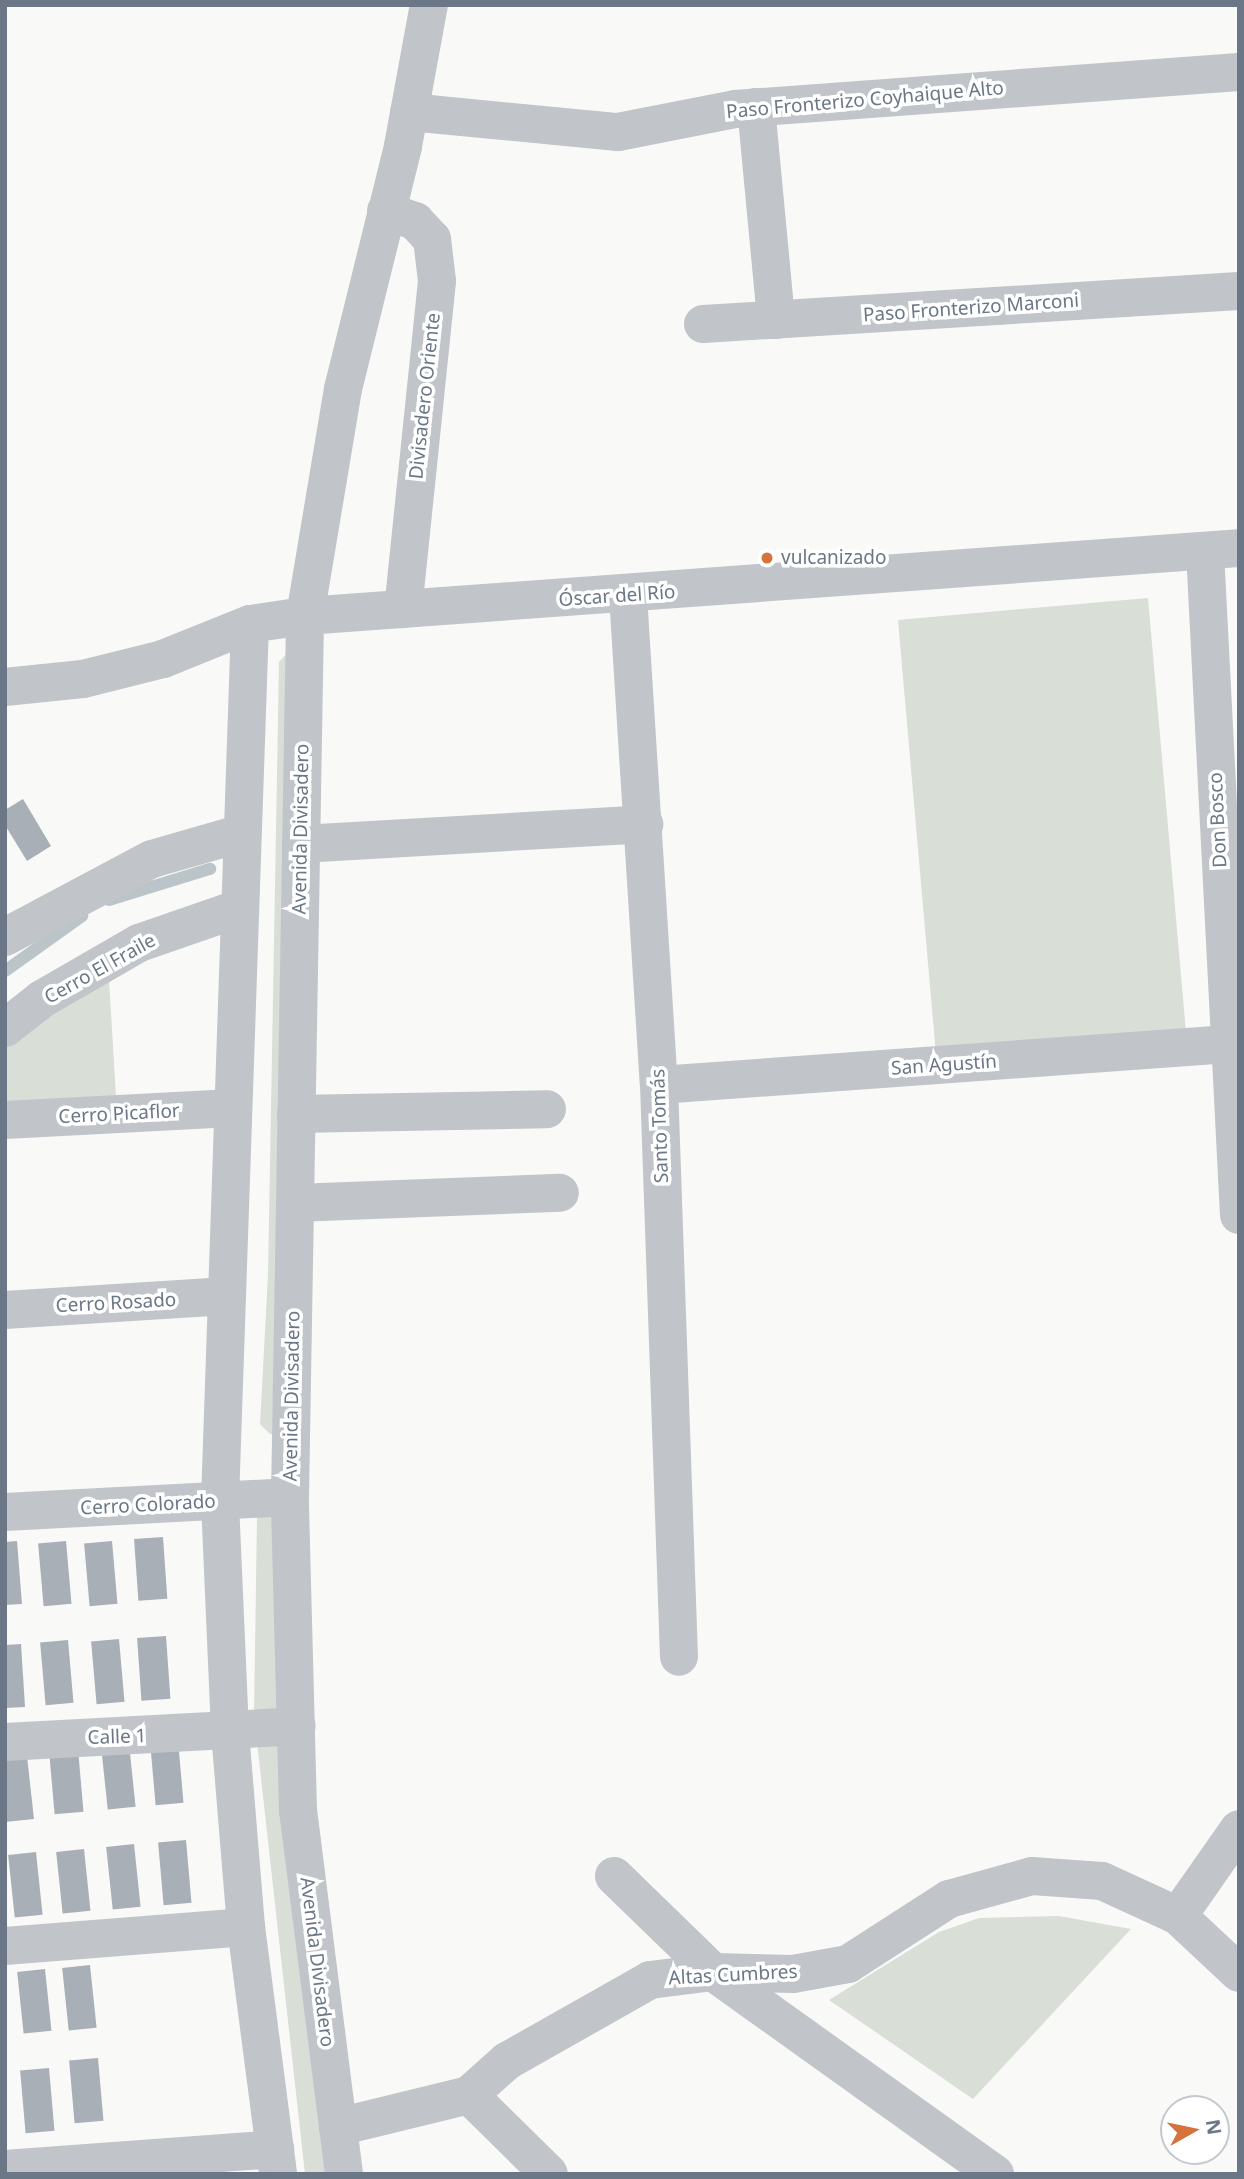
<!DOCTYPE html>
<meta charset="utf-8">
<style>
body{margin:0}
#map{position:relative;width:1244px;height:2179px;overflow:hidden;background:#f9faf8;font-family:"Noto Sans",sans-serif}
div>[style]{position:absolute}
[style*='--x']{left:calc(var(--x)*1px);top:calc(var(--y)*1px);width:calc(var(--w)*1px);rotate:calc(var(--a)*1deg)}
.green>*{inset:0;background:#d9ded7;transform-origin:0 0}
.stream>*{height:12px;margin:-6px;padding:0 6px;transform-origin:6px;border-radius:6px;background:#bbc4c9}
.building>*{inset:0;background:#a9afb6;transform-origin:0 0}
.minor>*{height:38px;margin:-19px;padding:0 19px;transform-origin:19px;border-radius:19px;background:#c1c5c9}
.dots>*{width:19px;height:19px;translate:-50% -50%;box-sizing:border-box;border:4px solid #fff;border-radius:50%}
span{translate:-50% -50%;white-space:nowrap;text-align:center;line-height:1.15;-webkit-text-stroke:7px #fff;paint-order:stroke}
.street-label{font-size:19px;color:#6b7786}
.poi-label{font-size:19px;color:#6b7786}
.left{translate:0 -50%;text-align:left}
.frame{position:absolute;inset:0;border:7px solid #6b7786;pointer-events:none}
.north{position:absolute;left:1160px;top:2095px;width:70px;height:70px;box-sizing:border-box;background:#fff;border:2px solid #c4c9cf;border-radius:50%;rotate:81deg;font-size:19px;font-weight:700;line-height:28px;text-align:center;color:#6b7786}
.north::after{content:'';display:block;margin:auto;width:24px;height:32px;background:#d6723b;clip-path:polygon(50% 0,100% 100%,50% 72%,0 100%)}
</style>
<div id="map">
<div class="green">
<i style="left:1148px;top:598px;width:441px;height:251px;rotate:85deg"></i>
<i style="clip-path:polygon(289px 651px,278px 1434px,270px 1434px,260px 1424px,268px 1275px,279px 662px)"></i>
<i style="clip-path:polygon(109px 980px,116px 1096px,5px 1103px,5px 1049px,54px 1006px)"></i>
<i style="clip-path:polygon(274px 1509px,325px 2174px,305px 2174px,254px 1715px,257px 1517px)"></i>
<i style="clip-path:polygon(1059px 1916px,1131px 1929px,973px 2099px,829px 2000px,939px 1932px,979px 1918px)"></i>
</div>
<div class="stream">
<i style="--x:109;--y:900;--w:106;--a:-17.1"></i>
<i style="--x:5;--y:971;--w:95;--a:-35.5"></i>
</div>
<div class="building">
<i style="clip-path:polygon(23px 799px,51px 846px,27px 861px,5px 825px,5px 810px)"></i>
<i style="left:163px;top:1537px;width:62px;height:29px;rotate:86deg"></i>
<i style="clip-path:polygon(17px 1541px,22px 1604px,5px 1605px,5px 1542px)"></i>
<i style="left:66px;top:1541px;width:63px;height:28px;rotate:85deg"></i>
<i style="left:112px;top:1541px;width:63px;height:28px;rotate:85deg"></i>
<i style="left:166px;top:1636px;width:63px;height:29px;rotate:86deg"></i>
<i style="left:119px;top:1639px;width:63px;height:28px;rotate:85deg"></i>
<i style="left:68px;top:1640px;width:63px;height:28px;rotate:85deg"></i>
<i style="clip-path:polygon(21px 1644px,25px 1707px,5px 1708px,5px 1645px)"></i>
<i style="left:178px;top:1740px;width:63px;height:28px;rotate:85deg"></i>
<i style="left:129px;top:1744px;width:63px;height:28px;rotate:84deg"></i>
<i style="left:78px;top:1749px;width:63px;height:29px;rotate:85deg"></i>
<i style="clip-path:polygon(27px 1756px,34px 1819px,5px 1822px,5px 1759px)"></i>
<i style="left:186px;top:1840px;width:63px;height:28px;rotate:85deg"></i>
<i style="left:134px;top:1844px;width:63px;height:28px;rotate:84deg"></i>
<i style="left:84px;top:1849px;width:62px;height:28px;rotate:84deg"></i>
<i style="left:36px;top:1852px;width:63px;height:28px;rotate:84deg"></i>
<i style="left:90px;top:1965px;width:63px;height:28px;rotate:84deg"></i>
<i style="left:45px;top:1969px;width:62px;height:28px;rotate:84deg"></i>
<i style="left:98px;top:2058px;width:63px;height:29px;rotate:85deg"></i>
<i style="left:49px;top:2068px;width:63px;height:29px;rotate:85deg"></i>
</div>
<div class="minor">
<i style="--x:756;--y:107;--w:214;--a:84.6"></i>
<i style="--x:409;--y:112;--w:210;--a:5.5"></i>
<i style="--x:618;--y:132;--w:119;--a:-11.1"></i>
<i style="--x:735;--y:109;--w:505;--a:-4.2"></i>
<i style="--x:386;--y:211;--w:31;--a:19"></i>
<i style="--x:415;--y:221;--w:25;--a:47"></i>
<i style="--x:432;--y:239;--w:42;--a:83.2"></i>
<i style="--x:437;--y:281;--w:330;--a:95.9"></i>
<i style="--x:703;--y:324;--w:537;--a:-3.52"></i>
<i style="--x:1205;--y:551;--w:665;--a:87.07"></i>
<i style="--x:628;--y:595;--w:491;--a:86.4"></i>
<i style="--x:659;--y:1085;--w:572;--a:88"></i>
<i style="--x:250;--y:624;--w:879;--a:91.96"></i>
<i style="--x:220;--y:1502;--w:230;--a:87.5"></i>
<i style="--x:230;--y:1732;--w:196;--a:85.3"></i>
<i style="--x:246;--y:1927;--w:249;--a:82.6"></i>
<i style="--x:5;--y:687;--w:78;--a:-5.9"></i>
<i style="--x:83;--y:679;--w:82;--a:-14"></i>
<i style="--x:163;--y:659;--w:94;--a:-21.9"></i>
<i style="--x:250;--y:624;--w:56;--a:-8.3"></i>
<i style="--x:305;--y:616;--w:936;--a:-4.16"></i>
<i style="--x:301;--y:844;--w:344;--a:-3.3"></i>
<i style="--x:5;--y:937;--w:166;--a:-28"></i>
<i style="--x:152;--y:859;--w:94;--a:-16.1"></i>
<i style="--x:5;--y:1028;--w:47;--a:-38.1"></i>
<i style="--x:42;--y:999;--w:112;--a:-30"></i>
<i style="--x:139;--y:943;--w:107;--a:-19.1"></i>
<i style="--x:659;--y:1085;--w:571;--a:-4.11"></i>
<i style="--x:296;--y:1114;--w:251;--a:-1.1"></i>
<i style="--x:5;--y:1120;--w:228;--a:-3"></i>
<i style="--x:295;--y:1203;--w:265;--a:-2.2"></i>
<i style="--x:5;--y:1310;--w:222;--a:-3.6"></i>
<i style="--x:5;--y:1512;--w:285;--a:-3"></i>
<i style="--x:5;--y:1742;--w:292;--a:-3.1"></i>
<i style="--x:614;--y:1876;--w:138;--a:44.1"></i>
<i style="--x:713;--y:1972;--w:347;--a:35.6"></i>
<i style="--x:1178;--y:1916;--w:106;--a:-55"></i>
<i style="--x:5;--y:1946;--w:242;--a:-4.5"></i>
<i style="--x:469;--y:2095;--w:112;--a:44.6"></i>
<i style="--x:338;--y:2127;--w:135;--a:-13.7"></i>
<i style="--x:469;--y:2095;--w:51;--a:-41.8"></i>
<i style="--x:507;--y:2061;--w:164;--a:-29.5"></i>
<i style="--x:650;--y:1980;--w:64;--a:-7.2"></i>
<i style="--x:713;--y:1972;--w:80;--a:1.4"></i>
<i style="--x:793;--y:1974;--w:56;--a:-10.3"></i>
<i style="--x:848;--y:1964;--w:120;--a:-32.8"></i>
<i style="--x:949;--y:1899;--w:86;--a:-15.5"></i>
<i style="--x:1032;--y:1876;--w:70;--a:4.1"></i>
<i style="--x:1102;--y:1881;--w:84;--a:24.7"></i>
<i style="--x:1178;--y:1916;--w:83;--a:43.1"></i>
<i style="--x:5;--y:2169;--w:271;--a:-4.2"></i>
<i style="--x:344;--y:2174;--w:366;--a:-97.2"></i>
<i style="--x:298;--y:1811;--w:314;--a:-91.5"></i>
<i style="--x:290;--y:1497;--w:881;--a:-89.02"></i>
<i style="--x:305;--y:616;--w:230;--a:-80.5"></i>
<i style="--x:343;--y:389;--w:250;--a:-76.1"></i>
<i style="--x:403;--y:146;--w:143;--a:-79.6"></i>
</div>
<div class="dots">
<i style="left:767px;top:558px;background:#d6723b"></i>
</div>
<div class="street-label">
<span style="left:865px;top:100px;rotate:-5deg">Paso Fronterizo Coyhaique Alto</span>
<span style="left:971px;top:308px;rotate:-4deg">Paso Fronterizo Marconi</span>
<span style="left:425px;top:396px;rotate:-84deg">Divisadero Oriente</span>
<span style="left:617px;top:596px;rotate:-4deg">Óscar del Río</span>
<span style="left:1218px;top:820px;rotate:-93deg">Don Bosco</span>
<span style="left:301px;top:829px;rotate:-89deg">Avenida Divisadero</span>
<span style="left:100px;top:969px;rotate:-29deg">Cerro El Fraile</span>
<span style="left:944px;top:1065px;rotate:-4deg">San Agustín</span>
<span style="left:119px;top:1114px;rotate:-3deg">Cerro Picaflor</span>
<span style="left:660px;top:1126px;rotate:-92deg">Santo Tomás</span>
<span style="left:116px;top:1303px;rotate:-3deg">Cerro Rosado</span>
<span style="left:292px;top:1396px;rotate:-89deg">Avenida Divisadero</span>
<span style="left:148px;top:1505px;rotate:-3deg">Cerro Colorado</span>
<span style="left:117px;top:1737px;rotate:-2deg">Calle 1</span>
<span style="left:317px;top:1962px;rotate:83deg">Avenida Divisadero</span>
<span style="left:733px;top:1975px;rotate:-3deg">Altas Cumbres</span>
</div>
<div class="poi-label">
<span class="left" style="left:781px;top:558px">vulcanizado</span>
</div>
<div class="frame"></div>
<div class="north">N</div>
</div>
